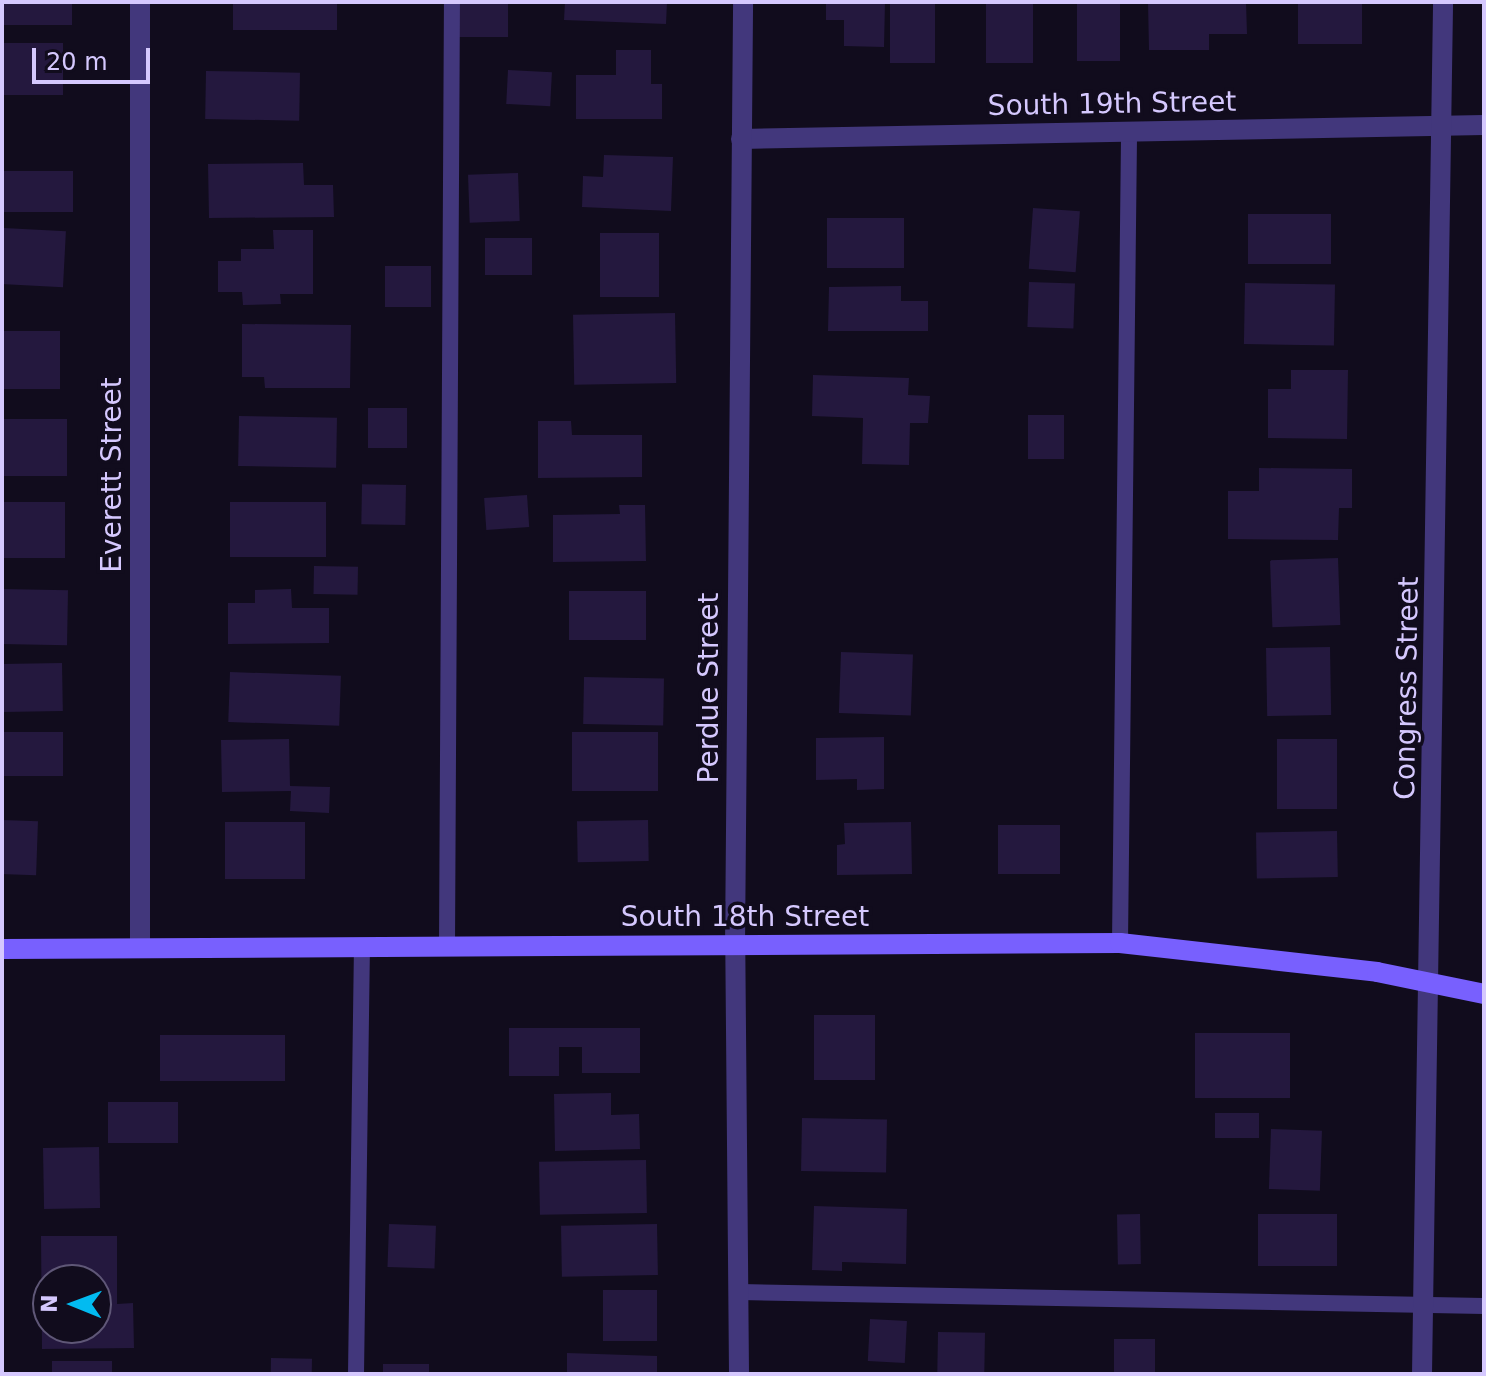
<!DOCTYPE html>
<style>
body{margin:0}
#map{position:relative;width:1486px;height:1376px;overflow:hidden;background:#110c1d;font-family:"DejaVu Sans",sans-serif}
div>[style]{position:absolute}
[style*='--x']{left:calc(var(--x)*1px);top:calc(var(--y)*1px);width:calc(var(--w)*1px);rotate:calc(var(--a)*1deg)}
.building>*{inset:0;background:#24183e;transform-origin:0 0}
.service>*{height:16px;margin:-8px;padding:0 8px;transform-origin:8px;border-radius:8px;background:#42377c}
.minor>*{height:20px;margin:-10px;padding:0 10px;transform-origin:10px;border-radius:10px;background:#42377c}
.secondary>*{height:20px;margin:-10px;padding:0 10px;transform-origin:10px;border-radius:10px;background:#7860fe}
span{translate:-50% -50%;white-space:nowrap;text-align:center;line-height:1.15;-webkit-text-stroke:7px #110c1d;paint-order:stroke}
.street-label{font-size:28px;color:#d5c8fe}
.frame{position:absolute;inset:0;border:4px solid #d5c8fe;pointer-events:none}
.north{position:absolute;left:32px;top:1264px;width:80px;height:80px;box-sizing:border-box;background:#110c1d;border:2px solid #5f5777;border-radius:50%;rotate:271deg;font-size:22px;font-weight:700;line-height:32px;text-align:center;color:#d5c8fe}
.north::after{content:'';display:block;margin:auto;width:28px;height:36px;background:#02bbf1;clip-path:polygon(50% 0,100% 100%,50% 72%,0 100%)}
.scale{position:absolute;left:32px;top:48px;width:118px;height:36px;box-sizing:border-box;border:4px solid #d5c8fe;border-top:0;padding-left:10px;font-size:24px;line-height:28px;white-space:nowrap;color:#d5c8fe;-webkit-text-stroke:6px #110c1d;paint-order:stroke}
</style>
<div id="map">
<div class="building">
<i style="left:2px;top:2px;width:70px;height:23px"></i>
<i style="left:233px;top:2px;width:104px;height:28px"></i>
<i style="left:458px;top:2px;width:50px;height:35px"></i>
<i style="clip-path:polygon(565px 2px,667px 2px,666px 24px,564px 20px)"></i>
<i style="clip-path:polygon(826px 2px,885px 2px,884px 47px,844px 46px,844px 20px,826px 20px)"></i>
<i style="left:890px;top:2px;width:45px;height:61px"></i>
<i style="left:986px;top:2px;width:47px;height:61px"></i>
<i style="left:1077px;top:2px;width:43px;height:59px"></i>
<i style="clip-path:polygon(1148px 2px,1246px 2px,1247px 34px,1209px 34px,1209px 50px,1149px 50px)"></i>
<i style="left:1298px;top:2px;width:64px;height:42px"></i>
<i style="left:2px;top:43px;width:61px;height:52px"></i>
<i style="clip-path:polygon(616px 50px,651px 50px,651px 84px,662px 84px,662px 119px,576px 119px,576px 75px,616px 75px)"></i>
<i style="left:508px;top:70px;width:44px;height:34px;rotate:3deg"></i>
<i style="left:206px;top:71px;width:94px;height:48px;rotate:1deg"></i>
<i style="clip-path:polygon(604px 155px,673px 157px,671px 211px,582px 207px,583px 176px,603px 177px)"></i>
<i style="clip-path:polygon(303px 163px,304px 185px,333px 185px,334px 217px,209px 218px,208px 164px)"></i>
<i style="left:2px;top:171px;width:71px;height:41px"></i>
<i style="left:518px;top:173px;width:48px;height:50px;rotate:88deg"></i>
<i style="left:1033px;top:208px;width:47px;height:61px;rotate:4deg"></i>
<i style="left:1248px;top:214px;width:83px;height:50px"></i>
<i style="left:827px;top:218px;width:77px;height:50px"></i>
<i style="left:4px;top:228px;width:62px;height:56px;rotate:3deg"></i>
<i style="clip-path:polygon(273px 230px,313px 230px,313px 294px,280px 294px,281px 304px,243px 305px,242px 292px,218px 292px,218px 261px,241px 261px,241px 249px,274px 249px)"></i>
<i style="left:659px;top:233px;width:64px;height:59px;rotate:90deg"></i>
<i style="left:485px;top:238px;width:47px;height:37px"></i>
<i style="left:385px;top:266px;width:46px;height:41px"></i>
<i style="left:1029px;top:282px;width:46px;height:45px;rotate:2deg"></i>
<i style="left:1245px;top:283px;width:90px;height:61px;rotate:1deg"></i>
<i style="clip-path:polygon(901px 286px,901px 301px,928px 301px,928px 331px,828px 331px,829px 287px)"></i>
<i style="left:675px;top:313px;width:70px;height:102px;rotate:89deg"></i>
<i style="clip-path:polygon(242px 324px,351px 325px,350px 388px,265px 388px,264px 377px,242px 377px)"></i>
<i style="left:2px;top:331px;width:58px;height:58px"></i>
<i style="clip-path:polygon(1291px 370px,1348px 370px,1347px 439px,1268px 438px,1268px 389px,1291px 389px)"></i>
<i style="clip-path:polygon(813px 375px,909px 378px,908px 395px,930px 396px,928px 423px,910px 423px,909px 465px,862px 464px,863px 418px,812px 416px)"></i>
<i style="left:368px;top:408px;width:39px;height:40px"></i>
<i style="left:1028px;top:415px;width:36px;height:44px"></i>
<i style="left:239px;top:416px;width:98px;height:50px;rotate:1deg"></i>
<i style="left:2px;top:419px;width:65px;height:57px"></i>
<i style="clip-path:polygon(538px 421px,571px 421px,572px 435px,642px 435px,642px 477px,538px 478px)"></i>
<i style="clip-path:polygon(1259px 468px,1352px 469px,1352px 508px,1339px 508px,1338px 540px,1228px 539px,1228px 491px,1259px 491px)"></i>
<i style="left:406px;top:485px;width:40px;height:44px;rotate:91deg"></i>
<i style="left:527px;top:495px;width:32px;height:43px;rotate:86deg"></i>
<i style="left:2px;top:502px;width:63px;height:56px"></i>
<i style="left:230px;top:502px;width:96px;height:55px"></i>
<i style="clip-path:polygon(619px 505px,645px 505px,646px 561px,553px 562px,553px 515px,620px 514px)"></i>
<i style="left:1338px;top:558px;width:67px;height:68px;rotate:88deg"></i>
<i style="left:314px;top:566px;width:44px;height:28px;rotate:1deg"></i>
<i style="left:2px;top:589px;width:66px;height:55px;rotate:1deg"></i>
<i style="clip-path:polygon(291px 589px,292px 608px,329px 608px,329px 643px,228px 644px,228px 603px,255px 603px,255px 590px)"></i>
<i style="left:569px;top:591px;width:77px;height:49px"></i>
<i style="left:1330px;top:647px;width:68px;height:64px;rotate:89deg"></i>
<i style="left:841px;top:652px;width:72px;height:61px;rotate:2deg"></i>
<i style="left:62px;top:663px;width:48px;height:60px;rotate:89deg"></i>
<i style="left:230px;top:672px;width:111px;height:50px;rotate:2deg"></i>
<i style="left:584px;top:677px;width:80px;height:47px;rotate:1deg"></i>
<i style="left:2px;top:732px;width:61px;height:44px"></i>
<i style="left:572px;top:732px;width:86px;height:59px"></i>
<i style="clip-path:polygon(884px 737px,884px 789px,857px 790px,857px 779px,816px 780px,816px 738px)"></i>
<i style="clip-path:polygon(289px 739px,290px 786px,330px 787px,329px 813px,290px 811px,291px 791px,222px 792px,221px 740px)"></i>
<i style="left:1277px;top:739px;width:60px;height:70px"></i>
<i style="left:2px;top:820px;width:36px;height:54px;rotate:2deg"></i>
<i style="left:648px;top:820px;width:41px;height:71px;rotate:89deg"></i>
<i style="left:225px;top:822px;width:80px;height:57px"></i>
<i style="clip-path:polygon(911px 822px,912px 874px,837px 875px,837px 845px,845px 844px,844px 823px)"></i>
<i style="left:998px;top:825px;width:62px;height:49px"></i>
<i style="left:1337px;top:831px;width:46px;height:81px;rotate:89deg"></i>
<i style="left:814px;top:1015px;width:61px;height:65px"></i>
<i style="clip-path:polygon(509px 1028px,640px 1028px,640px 1073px,582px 1073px,582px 1047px,559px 1047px,559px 1076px,509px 1076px)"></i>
<i style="left:1195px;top:1033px;width:95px;height:65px"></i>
<i style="left:160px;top:1035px;width:125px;height:46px"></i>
<i style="clip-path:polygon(611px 1093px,611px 1115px,639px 1114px,640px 1149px,555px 1151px,554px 1094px)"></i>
<i style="left:178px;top:1102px;width:41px;height:70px;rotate:90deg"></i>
<i style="left:1215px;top:1113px;width:44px;height:25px"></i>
<i style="left:802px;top:1118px;width:85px;height:53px;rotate:1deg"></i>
<i style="left:1271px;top:1129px;width:51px;height:60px;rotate:2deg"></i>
<i style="left:99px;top:1147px;width:61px;height:56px;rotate:89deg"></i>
<i style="left:646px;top:1160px;width:53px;height:107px;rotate:89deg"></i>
<i style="clip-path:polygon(814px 1206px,907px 1209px,906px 1264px,842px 1262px,842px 1271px,812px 1270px)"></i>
<i style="left:1140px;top:1214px;width:50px;height:23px;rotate:89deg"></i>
<i style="left:1258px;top:1214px;width:79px;height:52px"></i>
<i style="left:389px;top:1224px;width:47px;height:43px;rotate:2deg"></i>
<i style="left:657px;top:1224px;width:51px;height:96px;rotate:89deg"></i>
<i style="clip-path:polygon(evenodd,41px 1236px,117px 1236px,117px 1304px,133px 1303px,134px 1348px,42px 1349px,41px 1236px,48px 1280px,96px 1280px,96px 1328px,48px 1328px,48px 1280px)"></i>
<i style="left:603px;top:1290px;width:54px;height:51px"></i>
<i style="left:870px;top:1319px;width:37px;height:42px;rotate:3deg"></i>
<i style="left:938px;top:1332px;width:47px;height:42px;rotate:1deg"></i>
<i style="left:1114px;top:1339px;width:41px;height:35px"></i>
<i style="clip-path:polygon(567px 1353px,657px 1356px,657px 1374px,567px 1374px)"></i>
<i style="left:271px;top:1358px;width:41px;height:16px;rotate:1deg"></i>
<i style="left:112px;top:1361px;width:13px;height:60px;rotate:90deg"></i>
<i style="left:383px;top:1364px;width:46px;height:10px"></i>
</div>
<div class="service">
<i style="--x:1120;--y:943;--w:812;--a:-89.36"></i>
<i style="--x:447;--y:946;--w:944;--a:-89.7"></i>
<i style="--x:740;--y:1292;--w:744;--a:1.08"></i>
<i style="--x:356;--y:1374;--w:425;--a:-89.2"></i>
</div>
<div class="minor">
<i style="--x:741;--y:139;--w:743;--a:-1.08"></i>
<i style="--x:140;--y:948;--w:946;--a:-90"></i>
<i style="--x:739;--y:1374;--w:427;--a:-90.5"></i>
<i style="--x:735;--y:947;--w:945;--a:-89.51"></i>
<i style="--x:1422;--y:1374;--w:1372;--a:-89.12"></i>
</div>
<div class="secondary">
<i style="--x:2;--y:949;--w:1118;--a:-0.31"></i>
<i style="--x:1120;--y:943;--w:259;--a:6.4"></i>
<i style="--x:1377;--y:972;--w:109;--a:11.6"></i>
</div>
<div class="street-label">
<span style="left:1112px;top:104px;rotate:-1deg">South 19th Street</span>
<span style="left:112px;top:475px;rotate:-90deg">Everett Street</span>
<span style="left:709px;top:688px;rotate:-90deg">Perdue Street</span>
<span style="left:1407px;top:688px;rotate:-89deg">Congress Street</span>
<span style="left:745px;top:917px">South 18th Street</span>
</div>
<div class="frame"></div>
<div class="north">N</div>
<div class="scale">20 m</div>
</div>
